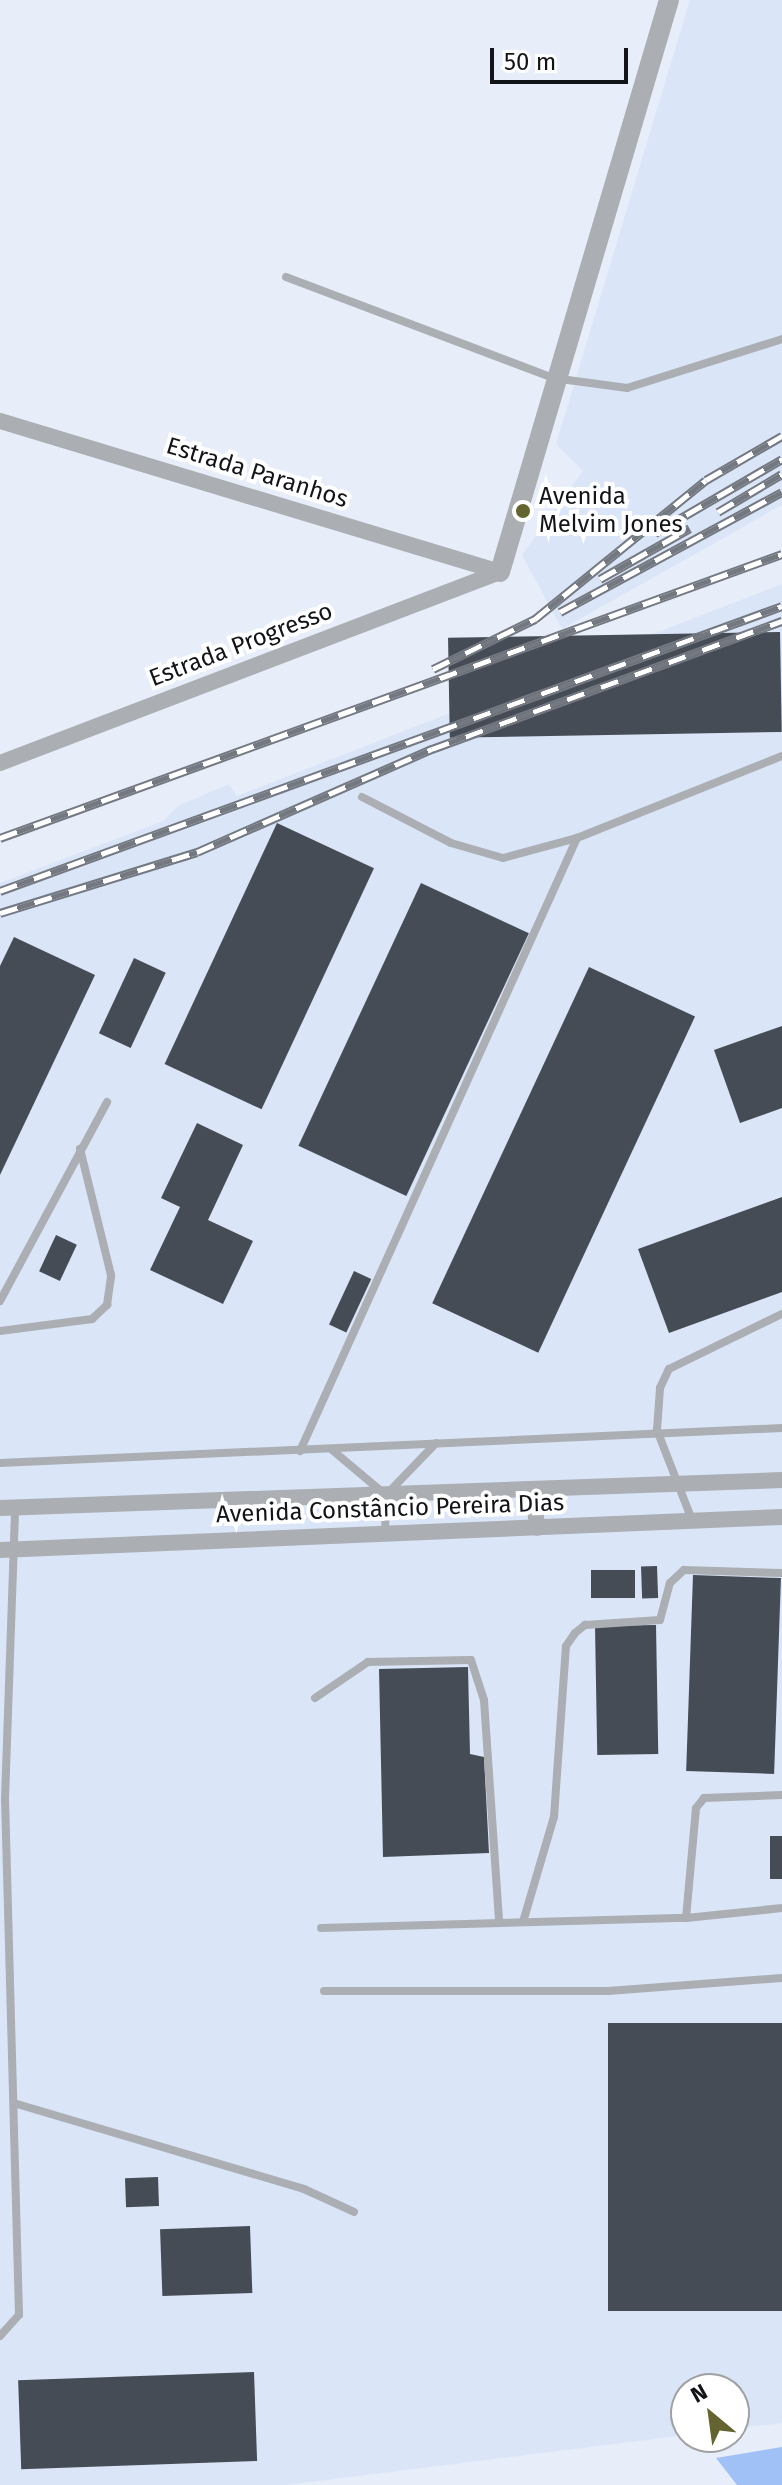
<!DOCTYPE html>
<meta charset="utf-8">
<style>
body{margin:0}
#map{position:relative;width:782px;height:2485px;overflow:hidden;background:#e7eefa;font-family:"Fira Sans",sans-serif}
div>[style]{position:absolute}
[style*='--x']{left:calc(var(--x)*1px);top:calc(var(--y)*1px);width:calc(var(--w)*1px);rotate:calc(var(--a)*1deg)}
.built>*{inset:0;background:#dae5f8}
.green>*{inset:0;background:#a0c1f5}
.building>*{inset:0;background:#464c56;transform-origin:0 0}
.service>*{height:8px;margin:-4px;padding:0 4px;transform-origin:4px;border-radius:4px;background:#abaeb3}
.minor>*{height:16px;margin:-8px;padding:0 8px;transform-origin:8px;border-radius:8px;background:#abaeb3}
.tertiary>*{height:20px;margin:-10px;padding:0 10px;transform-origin:10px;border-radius:10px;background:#abaeb3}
.rail>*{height:9px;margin-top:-4.5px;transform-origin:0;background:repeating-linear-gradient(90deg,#fff 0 18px,#747880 0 36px);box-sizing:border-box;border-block:2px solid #747880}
.dots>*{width:22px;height:22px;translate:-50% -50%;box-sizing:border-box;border:4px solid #fff;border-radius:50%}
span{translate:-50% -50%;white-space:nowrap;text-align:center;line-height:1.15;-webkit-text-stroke:8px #fff;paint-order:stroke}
.street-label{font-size:24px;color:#121418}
.poi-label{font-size:24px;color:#121418}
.left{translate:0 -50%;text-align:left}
.north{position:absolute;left:670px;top:2373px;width:80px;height:80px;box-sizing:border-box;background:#fff;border:2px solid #a0a1a3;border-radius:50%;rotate:331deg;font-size:22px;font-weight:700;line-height:32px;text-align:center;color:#121418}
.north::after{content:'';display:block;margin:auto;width:28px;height:36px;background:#646431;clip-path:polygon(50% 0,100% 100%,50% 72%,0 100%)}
.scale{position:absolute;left:490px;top:48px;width:138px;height:36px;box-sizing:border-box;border:4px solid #121418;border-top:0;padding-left:10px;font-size:24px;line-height:28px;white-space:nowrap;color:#121418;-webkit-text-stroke:6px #fff;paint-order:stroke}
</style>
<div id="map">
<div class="built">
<i style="clip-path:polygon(690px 0,782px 0,782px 505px,562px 629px,522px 555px,583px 471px,556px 444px)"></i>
<i style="clip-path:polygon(782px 584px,782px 2423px,734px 2429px,734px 2389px,686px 2389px,686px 2435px,286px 2485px,0 2485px,0 883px,163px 821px,178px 806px,229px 784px,237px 796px)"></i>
</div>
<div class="green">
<i style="clip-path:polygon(782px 2447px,782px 2485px,737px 2485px,716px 2458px)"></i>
</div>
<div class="building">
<i style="left:780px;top:632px;width:100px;height:332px;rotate:89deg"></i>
<i style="left:277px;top:823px;width:107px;height:266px;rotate:25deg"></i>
<i style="left:421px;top:883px;width:119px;height:290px;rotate:25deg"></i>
<i style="clip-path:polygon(14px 937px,95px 975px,0 1175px,0 966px)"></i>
<i style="left:134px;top:958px;width:35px;height:83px;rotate:25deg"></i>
<i style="left:589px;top:967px;width:117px;height:371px;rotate:25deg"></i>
<i style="clip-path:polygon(782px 1026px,782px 1108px,740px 1123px,714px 1050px)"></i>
<i style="clip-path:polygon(197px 1123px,243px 1145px,208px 1220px,253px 1241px,223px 1304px,150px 1270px,180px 1207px,161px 1198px)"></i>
<i style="clip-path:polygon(782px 1197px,782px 1292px,669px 1333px,638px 1249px)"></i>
<i style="left:56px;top:1235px;width:23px;height:40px;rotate:25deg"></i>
<i style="left:354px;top:1271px;width:19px;height:59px;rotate:25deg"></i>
<i style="left:657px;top:1566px;width:32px;height:16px;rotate:88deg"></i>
<i style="left:635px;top:1570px;width:28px;height:44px;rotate:90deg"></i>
<i style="left:693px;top:1575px;width:88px;height:196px;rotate:2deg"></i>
<i style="left:656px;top:1625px;width:129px;height:61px;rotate:89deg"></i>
<i style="clip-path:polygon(468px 1667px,470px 1754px,484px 1757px,489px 1853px,383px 1857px,379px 1669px)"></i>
<i style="left:782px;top:1836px;width:43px;height:12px;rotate:90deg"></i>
<i style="left:782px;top:2023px;width:288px;height:174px;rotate:90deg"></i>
<i style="left:158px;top:2177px;width:29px;height:33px;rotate:88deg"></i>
<i style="left:250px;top:2226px;width:67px;height:90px;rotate:88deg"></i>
<i style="left:254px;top:2372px;width:89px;height:236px;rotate:88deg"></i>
</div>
<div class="service">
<i style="--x:286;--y:277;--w:285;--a:20.7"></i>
<i style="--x:553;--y:378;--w:75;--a:7.7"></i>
<i style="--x:627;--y:388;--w:163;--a:-17.5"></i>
<i style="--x:362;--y:797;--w:100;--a:27.3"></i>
<i style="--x:451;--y:843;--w:54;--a:16.1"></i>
<i style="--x:503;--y:858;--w:77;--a:-15.1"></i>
<i style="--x:577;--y:838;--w:221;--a:-21.8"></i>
<i style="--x:0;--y:1301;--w:226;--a:-61.7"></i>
<i style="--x:0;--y:1331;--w:93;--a:-7.4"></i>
<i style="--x:92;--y:1319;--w:21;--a:-43"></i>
<i style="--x:107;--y:1305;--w:30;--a:-82"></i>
<i style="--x:111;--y:1275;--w:130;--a:-103.8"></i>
<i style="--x:331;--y:1449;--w:67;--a:40.1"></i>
<i style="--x:300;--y:1451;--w:673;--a:-65.68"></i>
<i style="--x:0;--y:1463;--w:783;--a:-2.56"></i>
<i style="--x:692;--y:1520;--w:97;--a:-111.3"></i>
<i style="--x:657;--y:1430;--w:42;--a:-85.9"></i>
<i style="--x:660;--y:1388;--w:21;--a:-65"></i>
<i style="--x:669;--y:1369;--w:126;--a:-26"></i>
<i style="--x:385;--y:1532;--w:37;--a:-88"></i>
<i style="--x:386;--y:1495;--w:72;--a:-46.1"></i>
<i style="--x:315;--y:1698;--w:64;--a:-34.2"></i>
<i style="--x:368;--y:1662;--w:103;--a:-1.1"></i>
<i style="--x:471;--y:1660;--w:42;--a:72"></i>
<i style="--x:484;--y:1700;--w:223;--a:86.1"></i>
<i style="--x:686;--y:1918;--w:110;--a:-84.8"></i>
<i style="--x:696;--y:1808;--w:13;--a:-51"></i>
<i style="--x:704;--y:1798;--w:78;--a:-2.2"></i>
<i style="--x:523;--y:1922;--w:109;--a:-73.6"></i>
<i style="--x:554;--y:1817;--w:171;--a:-86"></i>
<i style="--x:566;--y:1646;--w:16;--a:-55"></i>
<i style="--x:575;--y:1633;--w:13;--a:-39"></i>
<i style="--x:585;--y:1625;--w:75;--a:-3.8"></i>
<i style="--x:660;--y:1620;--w:38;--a:-75"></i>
<i style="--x:670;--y:1583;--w:19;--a:-43"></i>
<i style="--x:684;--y:1570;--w:98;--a:1.8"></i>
<i style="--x:321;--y:1928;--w:365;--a:-1.6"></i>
<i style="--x:686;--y:1918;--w:97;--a:-5.9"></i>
<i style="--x:324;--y:1991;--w:284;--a:0"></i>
<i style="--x:608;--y:1991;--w:174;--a:-4.3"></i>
<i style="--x:17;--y:2104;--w:299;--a:16.5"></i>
<i style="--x:304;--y:2189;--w:55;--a:24.7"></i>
<i style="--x:0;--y:2336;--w:28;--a:-48"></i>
<i style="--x:19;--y:2315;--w:516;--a:-91.55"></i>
<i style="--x:5;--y:1799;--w:291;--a:-88"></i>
</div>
<div class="minor">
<i style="--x:0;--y:421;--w:522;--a:16.8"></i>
<i style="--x:0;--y:763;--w:535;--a:-20.91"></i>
<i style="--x:533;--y:1489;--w:39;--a:84"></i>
<i style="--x:0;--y:1508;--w:783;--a:-2.05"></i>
<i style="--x:0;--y:1550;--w:783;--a:-2.42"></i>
</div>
<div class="tertiary">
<i style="--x:500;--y:572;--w:596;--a:-73.54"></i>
</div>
<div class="rail">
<i style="--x:718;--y:512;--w:74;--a:-30.7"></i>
<i style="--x:655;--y:533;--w:147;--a:-30.2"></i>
<i style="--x:600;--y:579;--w:103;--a:-29.5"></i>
<i style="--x:560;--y:612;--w:252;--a:-28.4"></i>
<i style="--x:433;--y:669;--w:114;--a:-26.1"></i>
<i style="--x:535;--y:619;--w:220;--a:-39.1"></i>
<i style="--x:706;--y:480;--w:88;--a:-30.1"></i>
<i style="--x:0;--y:838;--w:832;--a:-19.96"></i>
<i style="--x:0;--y:891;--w:832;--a:-20.02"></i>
<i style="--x:0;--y:913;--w:206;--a:-17.2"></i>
<i style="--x:197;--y:852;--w:257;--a:-23.7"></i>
<i style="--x:432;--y:749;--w:373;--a:-20.1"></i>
</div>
<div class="dots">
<i style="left:523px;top:511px;background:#646431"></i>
</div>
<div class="street-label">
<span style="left:257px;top:473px;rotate:17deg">Estrada Paranhos</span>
<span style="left:241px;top:645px;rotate:-21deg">Estrada Progresso</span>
<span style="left:390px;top:1509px;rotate:-2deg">Avenida Constâncio Pereira Dias</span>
</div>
<div class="poi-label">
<span class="left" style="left:539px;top:511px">Avenida<br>Melvim Jones</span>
</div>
<div class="north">N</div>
<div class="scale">50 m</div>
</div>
